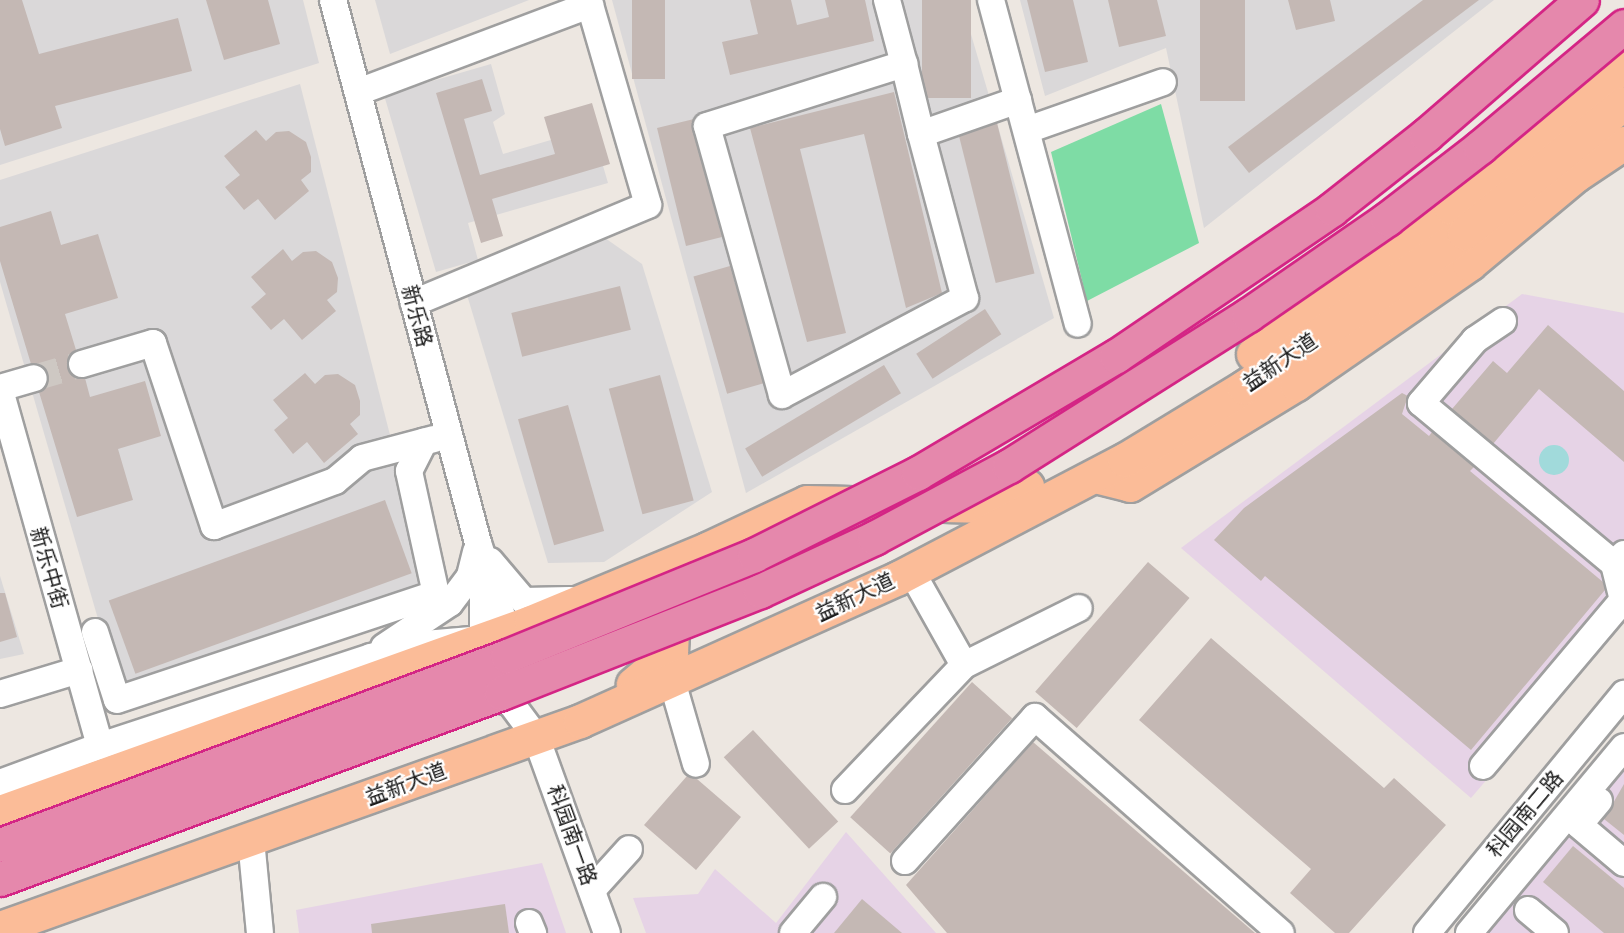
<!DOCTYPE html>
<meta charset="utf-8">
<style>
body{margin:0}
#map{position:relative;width:1624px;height:933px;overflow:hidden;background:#ede7e1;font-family:"DM Sans","Noto Sans SC",sans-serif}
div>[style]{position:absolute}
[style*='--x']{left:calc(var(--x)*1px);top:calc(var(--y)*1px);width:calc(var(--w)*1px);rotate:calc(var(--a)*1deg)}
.residential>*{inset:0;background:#dad8d9}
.industrial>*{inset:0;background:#e6d3e6}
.pitch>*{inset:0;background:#7edca5}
.water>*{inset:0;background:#a1dadb}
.round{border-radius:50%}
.building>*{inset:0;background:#c4b8b4;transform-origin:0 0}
.minor-tunnel>*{height:26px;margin-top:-13px;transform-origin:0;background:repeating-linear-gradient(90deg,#cec8c3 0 26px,transparent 0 39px)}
.roads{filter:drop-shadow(2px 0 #9f9f9f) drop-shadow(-2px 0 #9f9f9f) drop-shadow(0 2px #9f9f9f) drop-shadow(0 -2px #9f9f9f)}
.minor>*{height:26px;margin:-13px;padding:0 13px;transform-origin:13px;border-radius:13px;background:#fff}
.major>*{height:33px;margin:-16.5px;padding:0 16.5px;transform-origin:16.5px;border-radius:16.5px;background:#fbbc98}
.bridges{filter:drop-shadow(2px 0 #d42585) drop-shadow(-2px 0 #d42585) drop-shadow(0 2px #d42585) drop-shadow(0 -2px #d42585)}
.highway-bridge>*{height:33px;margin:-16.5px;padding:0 16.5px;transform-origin:16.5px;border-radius:16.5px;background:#e588ac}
span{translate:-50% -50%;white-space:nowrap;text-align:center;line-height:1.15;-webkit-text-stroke:4.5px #fff;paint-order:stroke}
.street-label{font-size:21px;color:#1b1b1b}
</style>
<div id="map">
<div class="residential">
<i style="clip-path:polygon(0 0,303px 0,319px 63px,0 165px)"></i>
<i style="clip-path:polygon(375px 0,529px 0,390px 54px)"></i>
<i style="clip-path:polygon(612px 0,961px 0,1054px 318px,746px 493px)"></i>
<i style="clip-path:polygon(1020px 0,1494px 0,1204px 228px,1166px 48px,1045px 96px)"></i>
<i style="clip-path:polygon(491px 64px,505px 114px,493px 122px,503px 154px,592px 128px,608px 183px,468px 223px,478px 260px,436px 272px,384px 95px)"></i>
<i style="clip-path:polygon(300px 84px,430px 591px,119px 691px,0 282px,0 180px)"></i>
<i style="clip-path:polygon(605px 238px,642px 264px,712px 492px,604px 562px,548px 563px,467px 295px)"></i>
<i style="clip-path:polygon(0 576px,24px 654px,0 659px)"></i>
</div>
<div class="industrial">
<i style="clip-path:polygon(1522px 294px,1624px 313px,1624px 619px,1471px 798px,1181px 548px)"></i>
<i style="clip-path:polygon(1624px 766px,1624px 933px,1487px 933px)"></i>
<i style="clip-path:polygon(846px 832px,936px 933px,646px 933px,633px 898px,698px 894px,715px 869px,776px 923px)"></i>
<i style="clip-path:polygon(542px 863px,566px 933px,299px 933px,296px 910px)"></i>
</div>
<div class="pitch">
<i style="clip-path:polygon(1161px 104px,1199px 243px,1087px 301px,1051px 152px)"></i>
</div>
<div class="water">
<i class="round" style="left:1539px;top:445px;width:30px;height:30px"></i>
</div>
<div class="building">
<i style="clip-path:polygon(0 0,22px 0,39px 54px,178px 18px,192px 71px,55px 106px,62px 128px,5px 146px,0 129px)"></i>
<i style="clip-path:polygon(206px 0,268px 0,280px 44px,224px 60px)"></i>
<i style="left:632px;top:0;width:33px;height:79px"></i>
<i style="clip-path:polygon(750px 0,791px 0,797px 25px,829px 17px,825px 0,865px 0,874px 41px,730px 75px,722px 42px,758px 34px)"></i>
<i style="left:922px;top:0;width:49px;height:98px"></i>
<i style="clip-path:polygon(1027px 0,1073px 0,1088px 62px,1045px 72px)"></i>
<i style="clip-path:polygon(1108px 0,1157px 0,1166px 36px,1119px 47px)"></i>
<i style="left:1200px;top:0;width:45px;height:101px"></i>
<i style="clip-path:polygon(1288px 0,1330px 0,1335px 21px,1296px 30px)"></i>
<i style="clip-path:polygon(1423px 0,1479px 0,1249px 173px,1228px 147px)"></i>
<i style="clip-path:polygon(482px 79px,492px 111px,464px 119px,480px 175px,555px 154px,544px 117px,592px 103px,610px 164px,492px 199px,503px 236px,481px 243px,436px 93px)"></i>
<i style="clip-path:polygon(894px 92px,942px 293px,906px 308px,864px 134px,800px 149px,846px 333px,807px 342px,750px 128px)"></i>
<i style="clip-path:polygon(694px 119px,693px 130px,722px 237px,686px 246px,657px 128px)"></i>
<i style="left:997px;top:123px;width:155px;height:40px;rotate:76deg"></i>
<i style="clip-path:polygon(256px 130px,266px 141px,276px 132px,289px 131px,306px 142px,311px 157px,311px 172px,301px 180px,309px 191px,275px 220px,258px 199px,244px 210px,225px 187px,240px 175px,224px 156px)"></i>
<i style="clip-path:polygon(51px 211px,61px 245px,98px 234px,118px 298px,65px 314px,76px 350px,68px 360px,68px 369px,72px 375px,85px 378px,90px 397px,145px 381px,161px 436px,118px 449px,133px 500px,77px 517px,39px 392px,48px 382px,48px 373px,44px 367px,31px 364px,0 261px,0 227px)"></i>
<i style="clip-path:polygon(283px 249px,292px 261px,303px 252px,316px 251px,332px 262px,338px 278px,337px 292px,327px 300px,336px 311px,302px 340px,284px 319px,271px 330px,251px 307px,266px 294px,251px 277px)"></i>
<i style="left:730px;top:266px;width:122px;height:38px;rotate:74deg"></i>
<i style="left:620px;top:286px;width:45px;height:112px;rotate:76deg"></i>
<i style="left:985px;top:309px;width:30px;height:82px;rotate:57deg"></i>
<i style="clip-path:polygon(1548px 325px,1624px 391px,1624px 462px,1539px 389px,1493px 444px,1452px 409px,1493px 361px,1507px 373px)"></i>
<i style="left:884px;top:365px;width:33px;height:162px;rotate:59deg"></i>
<i style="clip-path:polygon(305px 373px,315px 384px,325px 375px,338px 374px,355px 385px,360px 401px,360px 415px,350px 424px,358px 434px,324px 463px,307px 442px,293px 454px,274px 430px,288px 418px,273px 400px)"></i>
<i style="left:660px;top:375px;width:130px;height:53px;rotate:75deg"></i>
<i style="clip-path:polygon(1402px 393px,1408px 396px,1402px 414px,1429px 436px,1432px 432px,1474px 467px,1470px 471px,1603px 582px,1605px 590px,1471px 750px,1265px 576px,1261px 581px,1214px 540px,1244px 508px)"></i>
<i style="left:568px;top:405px;width:131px;height:52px;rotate:74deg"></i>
<i style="left:385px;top:500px;width:78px;height:294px;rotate:70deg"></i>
<i style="left:1148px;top:562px;width:55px;height:172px;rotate:41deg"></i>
<i style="clip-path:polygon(0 593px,5px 593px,17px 637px,0 642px)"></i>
<i style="clip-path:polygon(1211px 638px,1384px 788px,1394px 778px,1446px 825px,1349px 933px,1335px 933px,1290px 893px,1311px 869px,1139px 720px)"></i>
<i style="left:972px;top:682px;width:54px;height:182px;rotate:42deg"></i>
<i style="left:753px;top:730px;width:125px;height:40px;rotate:47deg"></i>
<i style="clip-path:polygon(1033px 742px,1255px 933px,947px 933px,906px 885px)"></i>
<i style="clip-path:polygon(687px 776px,697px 779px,741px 817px,696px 870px,644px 825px)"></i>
<i style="clip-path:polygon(1624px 784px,1624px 835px,1604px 819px)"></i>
<i style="clip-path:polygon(1573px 846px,1624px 888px,1624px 933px,1604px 933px,1543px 882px)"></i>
<i style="clip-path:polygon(862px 899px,902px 933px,834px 933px)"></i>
<i style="clip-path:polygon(505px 904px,509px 933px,372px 933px,371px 924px)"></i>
</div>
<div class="minor-tunnel">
<i style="--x:34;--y:378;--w:50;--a:-16.3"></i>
</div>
<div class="roads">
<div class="minor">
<i style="--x:333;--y:0;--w:562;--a:75.05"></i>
<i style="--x:478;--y:543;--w:93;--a:71.8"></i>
<i style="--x:507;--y:631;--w:17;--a:115"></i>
<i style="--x:887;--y:0;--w:66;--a:75.1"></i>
<i style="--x:904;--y:64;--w:72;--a:76.3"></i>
<i style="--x:921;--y:134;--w:170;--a:75"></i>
<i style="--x:965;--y:298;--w:207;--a:152.1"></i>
<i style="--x:782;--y:395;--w:279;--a:-105.6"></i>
<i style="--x:707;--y:126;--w:207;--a:-17.5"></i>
<i style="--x:991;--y:0;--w:335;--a:75"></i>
<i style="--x:358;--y:92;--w:248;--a:-20.6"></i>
<i style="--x:590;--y:5;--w:208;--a:73.8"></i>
<i style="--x:648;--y:205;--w:254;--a:157.3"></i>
<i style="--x:1027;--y:130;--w:144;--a:-19.4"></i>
<i style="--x:921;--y:134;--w:103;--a:-19.3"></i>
<i style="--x:1503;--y:321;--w:34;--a:146"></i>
<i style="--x:1475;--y:340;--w:83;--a:130.6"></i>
<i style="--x:1421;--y:403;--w:251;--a:39.8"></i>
<i style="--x:82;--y:364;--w:74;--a:-16.5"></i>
<i style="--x:153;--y:343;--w:193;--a:71.6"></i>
<i style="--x:214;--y:526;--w:129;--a:-20.4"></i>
<i style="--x:335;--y:481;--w:35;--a:-40"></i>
<i style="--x:362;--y:458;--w:74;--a:-14.8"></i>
<i style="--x:0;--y:388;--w:35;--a:-16"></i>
<i style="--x:0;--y:390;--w:370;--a:74.3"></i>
<i style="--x:490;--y:561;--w:52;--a:49.6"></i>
<i style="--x:524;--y:601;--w:46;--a:-1.2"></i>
<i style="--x:95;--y:632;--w:71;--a:72.1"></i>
<i style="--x:117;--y:700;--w:336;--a:-18.4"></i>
<i style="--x:436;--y:594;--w:126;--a:-102.4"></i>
<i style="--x:409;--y:471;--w:33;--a:-63"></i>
<i style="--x:384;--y:647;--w:79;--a:-33.7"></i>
<i style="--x:450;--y:603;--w:34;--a:-53"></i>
<i style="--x:470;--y:576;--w:25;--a:-76"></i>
<i style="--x:964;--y:665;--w:128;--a:-26.4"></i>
<i style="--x:672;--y:681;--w:86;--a:73.9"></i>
<i style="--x:0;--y:694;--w:83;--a:-16.9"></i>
<i style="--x:481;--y:696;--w:30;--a:12"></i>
<i style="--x:510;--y:702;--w:44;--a:53.4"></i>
<i style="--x:536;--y:737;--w:208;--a:70.1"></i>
<i style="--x:1483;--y:766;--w:217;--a:-49.9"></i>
<i style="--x:1623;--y:600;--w:37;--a:-104"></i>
<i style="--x:1614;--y:564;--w:14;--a:-45"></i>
<i style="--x:0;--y:783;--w:107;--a:-20.3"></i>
<i style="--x:100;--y:746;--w:285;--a:-18.2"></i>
<i style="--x:371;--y:657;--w:56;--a:-13.5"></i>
<i style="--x:425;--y:644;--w:58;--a:-4.9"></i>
<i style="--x:483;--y:639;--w:57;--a:-90"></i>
<i style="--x:845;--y:790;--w:173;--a:-46.4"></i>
<i style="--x:964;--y:665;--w:108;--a:-119.4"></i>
<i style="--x:1599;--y:801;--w:31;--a:130"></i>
<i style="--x:1579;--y:825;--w:59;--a:40.2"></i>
<i style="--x:251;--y:840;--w:93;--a:84.5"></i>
<i style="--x:905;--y:861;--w:194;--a:-47.9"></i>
<i style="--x:1035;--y:717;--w:327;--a:41.3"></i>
<i style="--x:592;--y:890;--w:55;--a:-47.9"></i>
<i style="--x:1528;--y:910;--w:35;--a:40"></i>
<i style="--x:529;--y:923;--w:11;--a:68"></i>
<i style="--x:793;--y:933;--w:47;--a:-50.2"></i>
<i style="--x:1427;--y:933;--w:310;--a:-50.5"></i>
<i style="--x:1469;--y:933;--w:242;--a:-50.2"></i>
</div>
<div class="major">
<i style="--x:1253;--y:354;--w:246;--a:-36.4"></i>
<i style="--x:1451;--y:208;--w:224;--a:-39.6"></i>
<i style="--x:1095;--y:476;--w:36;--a:14"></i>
<i style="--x:1130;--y:485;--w:194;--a:-31.3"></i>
<i style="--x:1296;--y:384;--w:211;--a:-34.7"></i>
<i style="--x:1469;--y:264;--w:139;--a:-39.8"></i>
<i style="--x:1576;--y:175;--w:58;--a:-33.7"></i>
<i style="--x:612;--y:607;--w:28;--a:0"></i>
<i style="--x:640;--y:607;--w:21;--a:23"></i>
<i style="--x:659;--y:615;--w:22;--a:54"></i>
<i style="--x:672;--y:633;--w:19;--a:93"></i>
<i style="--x:671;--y:652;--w:50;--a:139.9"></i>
<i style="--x:0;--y:812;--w:564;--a:-19.69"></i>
<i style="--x:531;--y:622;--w:191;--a:-22.5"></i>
<i style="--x:707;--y:549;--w:110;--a:-25.2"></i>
<i style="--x:807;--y:502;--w:181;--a:1.3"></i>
<i style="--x:988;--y:506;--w:44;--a:-27.1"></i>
<i style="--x:0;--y:928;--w:616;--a:-19.64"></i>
<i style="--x:580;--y:721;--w:349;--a:-24.2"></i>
<i style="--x:898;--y:578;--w:255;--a:-27.6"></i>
<i style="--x:1124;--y:460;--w:140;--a:-31.3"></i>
<i style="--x:1244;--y:387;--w:269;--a:-35"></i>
<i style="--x:1464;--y:233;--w:206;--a:-39.1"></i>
</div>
</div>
<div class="bridges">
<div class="highway-bridge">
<i style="--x:0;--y:845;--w:541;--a:-20.44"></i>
<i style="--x:507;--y:656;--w:267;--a:-22.2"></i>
<i style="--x:754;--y:555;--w:183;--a:-26.6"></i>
<i style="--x:918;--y:473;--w:230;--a:-30.6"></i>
<i style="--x:1116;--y:356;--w:261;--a:-34.2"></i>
<i style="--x:1332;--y:209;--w:120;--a:-38.2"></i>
<i style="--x:1426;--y:135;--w:206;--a:-40.9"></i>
<i style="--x:0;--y:879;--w:534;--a:-20.37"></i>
<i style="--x:501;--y:693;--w:278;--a:-21.5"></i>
<i style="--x:760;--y:591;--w:126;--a:-24.9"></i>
<i style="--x:874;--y:538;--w:153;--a:-28.1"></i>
<i style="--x:1009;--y:466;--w:283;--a:-32.3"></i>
<i style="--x:1248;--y:315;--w:169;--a:-34.6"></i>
<i style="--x:1387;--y:219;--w:118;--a:-37.7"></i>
<i style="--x:1480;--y:147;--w:188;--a:-40"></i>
</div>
</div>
<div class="street-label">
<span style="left:417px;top:316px;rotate:75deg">新乐路</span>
<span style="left:1280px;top:362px;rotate:-34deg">益新大道</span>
<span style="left:49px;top:568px;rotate:74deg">新乐中街</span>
<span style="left:855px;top:597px;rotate:-25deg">益新大道</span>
<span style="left:406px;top:784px;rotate:-20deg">益新大道</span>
<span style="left:1525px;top:814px;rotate:-50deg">科园南二路</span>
<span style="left:572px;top:835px;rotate:70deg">科园南一路</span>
</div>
</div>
